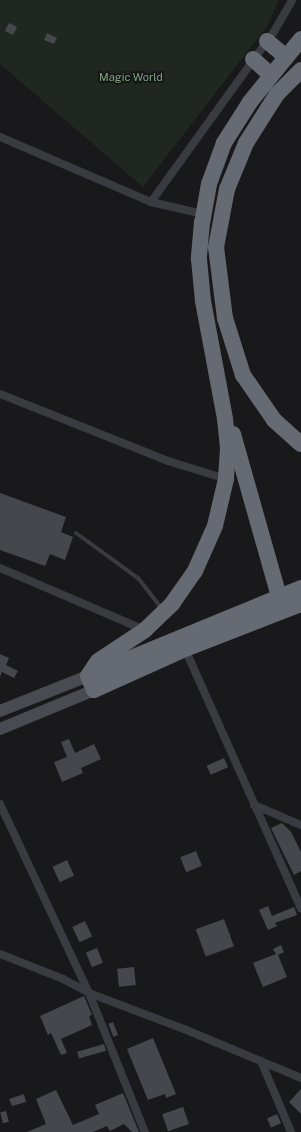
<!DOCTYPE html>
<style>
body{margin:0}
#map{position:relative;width:301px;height:1132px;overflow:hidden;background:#19191c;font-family:"Public Sans",sans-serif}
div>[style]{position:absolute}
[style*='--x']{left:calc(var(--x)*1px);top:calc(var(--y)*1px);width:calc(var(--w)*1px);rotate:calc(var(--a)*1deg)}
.green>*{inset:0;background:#1f2720}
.building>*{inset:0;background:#46474c;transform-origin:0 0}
.lane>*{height:4px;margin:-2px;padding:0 2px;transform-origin:2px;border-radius:2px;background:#3a3b41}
.street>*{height:8px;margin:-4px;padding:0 4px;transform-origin:4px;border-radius:4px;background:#3a3b41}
.secondary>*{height:12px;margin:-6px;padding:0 6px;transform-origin:6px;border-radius:6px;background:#484b51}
.highway>*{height:16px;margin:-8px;padding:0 8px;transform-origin:8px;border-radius:8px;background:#666a72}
span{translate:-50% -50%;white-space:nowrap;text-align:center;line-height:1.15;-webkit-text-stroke:3.5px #141417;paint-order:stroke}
.park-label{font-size:11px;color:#82a783}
</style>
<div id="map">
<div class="green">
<i style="clip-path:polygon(0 0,279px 0,267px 26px,143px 187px,0 64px)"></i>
</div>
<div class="building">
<i style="left:9px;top:23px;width:9px;height:9px;rotate:27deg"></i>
<i style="clip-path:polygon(47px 33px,57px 38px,54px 44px,44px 40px)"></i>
<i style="clip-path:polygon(0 493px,66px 517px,61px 532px,73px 537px,65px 560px,50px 554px,45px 566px,0 550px)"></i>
<i style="clip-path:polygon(0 654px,9px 658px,6px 665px,18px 671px,14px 678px,2px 672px,0 677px)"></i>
<i style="clip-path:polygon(69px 739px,75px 753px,94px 744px,101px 759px,81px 768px,83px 773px,62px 782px,54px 762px,67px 757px,61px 742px)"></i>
<i style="left:224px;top:758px;width:10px;height:19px;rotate:66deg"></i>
<i style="clip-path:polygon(282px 823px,291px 832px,301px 852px,301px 871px,294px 875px,271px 828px)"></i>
<i style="left:196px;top:851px;width:16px;height:17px;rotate:68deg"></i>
<i style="left:67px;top:860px;width:17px;height:16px;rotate:65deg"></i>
<i style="clip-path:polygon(268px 906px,272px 916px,294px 907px,297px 915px,275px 923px,277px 926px,268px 930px,259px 910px)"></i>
<i style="left:224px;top:919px;width:29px;height:30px;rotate:70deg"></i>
<i style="left:85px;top:921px;width:17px;height:14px;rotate:65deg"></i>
<i style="clip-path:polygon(281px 945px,284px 952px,278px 955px,287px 977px,263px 987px,253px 963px,276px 954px,273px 949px)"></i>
<i style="left:97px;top:948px;width:16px;height:12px;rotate:68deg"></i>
<i style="left:134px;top:967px;width:18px;height:17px;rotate:84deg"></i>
<i style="clip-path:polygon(84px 996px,92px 1015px,89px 1016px,92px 1025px,61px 1039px,67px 1053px,61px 1055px,51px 1033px,48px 1035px,40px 1016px)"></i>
<i style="left:113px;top:1022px;width:14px;height:5px;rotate:69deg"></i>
<i style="clip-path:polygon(153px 1038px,176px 1094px,166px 1098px,165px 1094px,148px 1100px,127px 1049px)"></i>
<i style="left:104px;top:1044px;width:7px;height:28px;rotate:74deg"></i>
<i style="clip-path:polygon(301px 1089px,301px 1114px,289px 1102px)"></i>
<i style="clip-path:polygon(56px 1090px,73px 1125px,99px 1114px,95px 1105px,123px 1093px,139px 1132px,132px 1132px,124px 1124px,110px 1131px,107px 1126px,93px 1132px,27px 1132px,46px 1124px,36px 1099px)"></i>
<i style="clip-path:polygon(24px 1094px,26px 1102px,12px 1106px,9px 1099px)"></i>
<i style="left:183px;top:1107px;width:18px;height:22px;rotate:71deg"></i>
<i style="left:6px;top:1111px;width:11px;height:6px;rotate:75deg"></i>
<i style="left:277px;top:1114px;width:10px;height:11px;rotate:66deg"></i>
</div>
<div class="lane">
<i style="--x:76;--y:533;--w:77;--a:36"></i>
<i style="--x:138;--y:578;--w:39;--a:52"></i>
</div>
<div class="street">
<i style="--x:0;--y:137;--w:164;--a:23.3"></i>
<i style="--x:151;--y:202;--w:53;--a:13"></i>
<i style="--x:151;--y:202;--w:212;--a:-54.2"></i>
<i style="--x:275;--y:30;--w:34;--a:-60"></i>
<i style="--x:0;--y:394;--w:181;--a:21.7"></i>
<i style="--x:168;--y:461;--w:61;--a:17.2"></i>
<i style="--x:0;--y:568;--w:158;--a:23.2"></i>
<i style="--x:185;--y:649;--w:284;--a:65.9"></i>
<i style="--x:0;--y:804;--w:209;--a:64.8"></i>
<i style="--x:89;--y:993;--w:150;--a:68.1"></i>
<i style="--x:254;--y:805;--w:51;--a:23.1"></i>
<i style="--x:0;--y:954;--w:68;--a:21.6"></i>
<i style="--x:63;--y:979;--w:30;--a:28"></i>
<i style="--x:89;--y:993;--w:102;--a:20.8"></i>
<i style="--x:184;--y:1029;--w:127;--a:22.7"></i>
<i style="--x:261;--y:1061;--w:77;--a:67.1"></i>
</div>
<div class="secondary">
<i style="--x:0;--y:711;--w:95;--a:-21.7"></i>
<i style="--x:0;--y:729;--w:102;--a:-22.5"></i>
</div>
<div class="highway">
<i style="--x:301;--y:39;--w:81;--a:129"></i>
<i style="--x:250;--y:102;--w:49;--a:122.4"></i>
<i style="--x:224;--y:143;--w:44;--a:110.1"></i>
<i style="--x:209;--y:184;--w:39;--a:100"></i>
<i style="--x:202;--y:222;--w:37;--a:95"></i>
<i style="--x:199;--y:259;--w:42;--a:84.6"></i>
<i style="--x:203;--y:301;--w:120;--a:79.4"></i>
<i style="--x:225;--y:419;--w:30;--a:84"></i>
<i style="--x:228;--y:449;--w:30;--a:94"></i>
<i style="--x:226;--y:479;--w:48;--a:103.2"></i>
<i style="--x:215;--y:526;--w:49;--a:114"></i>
<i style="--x:195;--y:571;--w:39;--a:125"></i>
<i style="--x:173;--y:603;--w:39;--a:136"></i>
<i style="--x:145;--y:630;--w:56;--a:146.6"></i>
<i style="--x:98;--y:661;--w:18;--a:124"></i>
<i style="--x:88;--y:676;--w:15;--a:67"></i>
<i style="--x:94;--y:690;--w:100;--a:-24.3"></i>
<i style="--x:185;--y:649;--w:124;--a:-21.2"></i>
<i style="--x:267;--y:41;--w:25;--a:40"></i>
<i style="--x:253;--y:59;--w:24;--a:42"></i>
<i style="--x:301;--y:70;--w:34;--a:135"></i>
<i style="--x:277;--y:94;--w:58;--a:122.3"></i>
<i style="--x:246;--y:143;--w:50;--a:112.4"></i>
<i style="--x:227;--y:189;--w:59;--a:100.7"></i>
<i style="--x:216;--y:247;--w:72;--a:82.8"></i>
<i style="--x:225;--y:318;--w:60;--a:72.5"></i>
<i style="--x:243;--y:375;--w:55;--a:55.4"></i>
<i style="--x:274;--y:420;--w:36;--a:42"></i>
<i style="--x:233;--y:434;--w:169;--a:74.2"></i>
<i style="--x:279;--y:597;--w:10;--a:45"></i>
<i style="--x:90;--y:675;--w:228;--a:-22.4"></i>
</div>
<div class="park-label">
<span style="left:131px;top:77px">Magic World</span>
</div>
</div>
